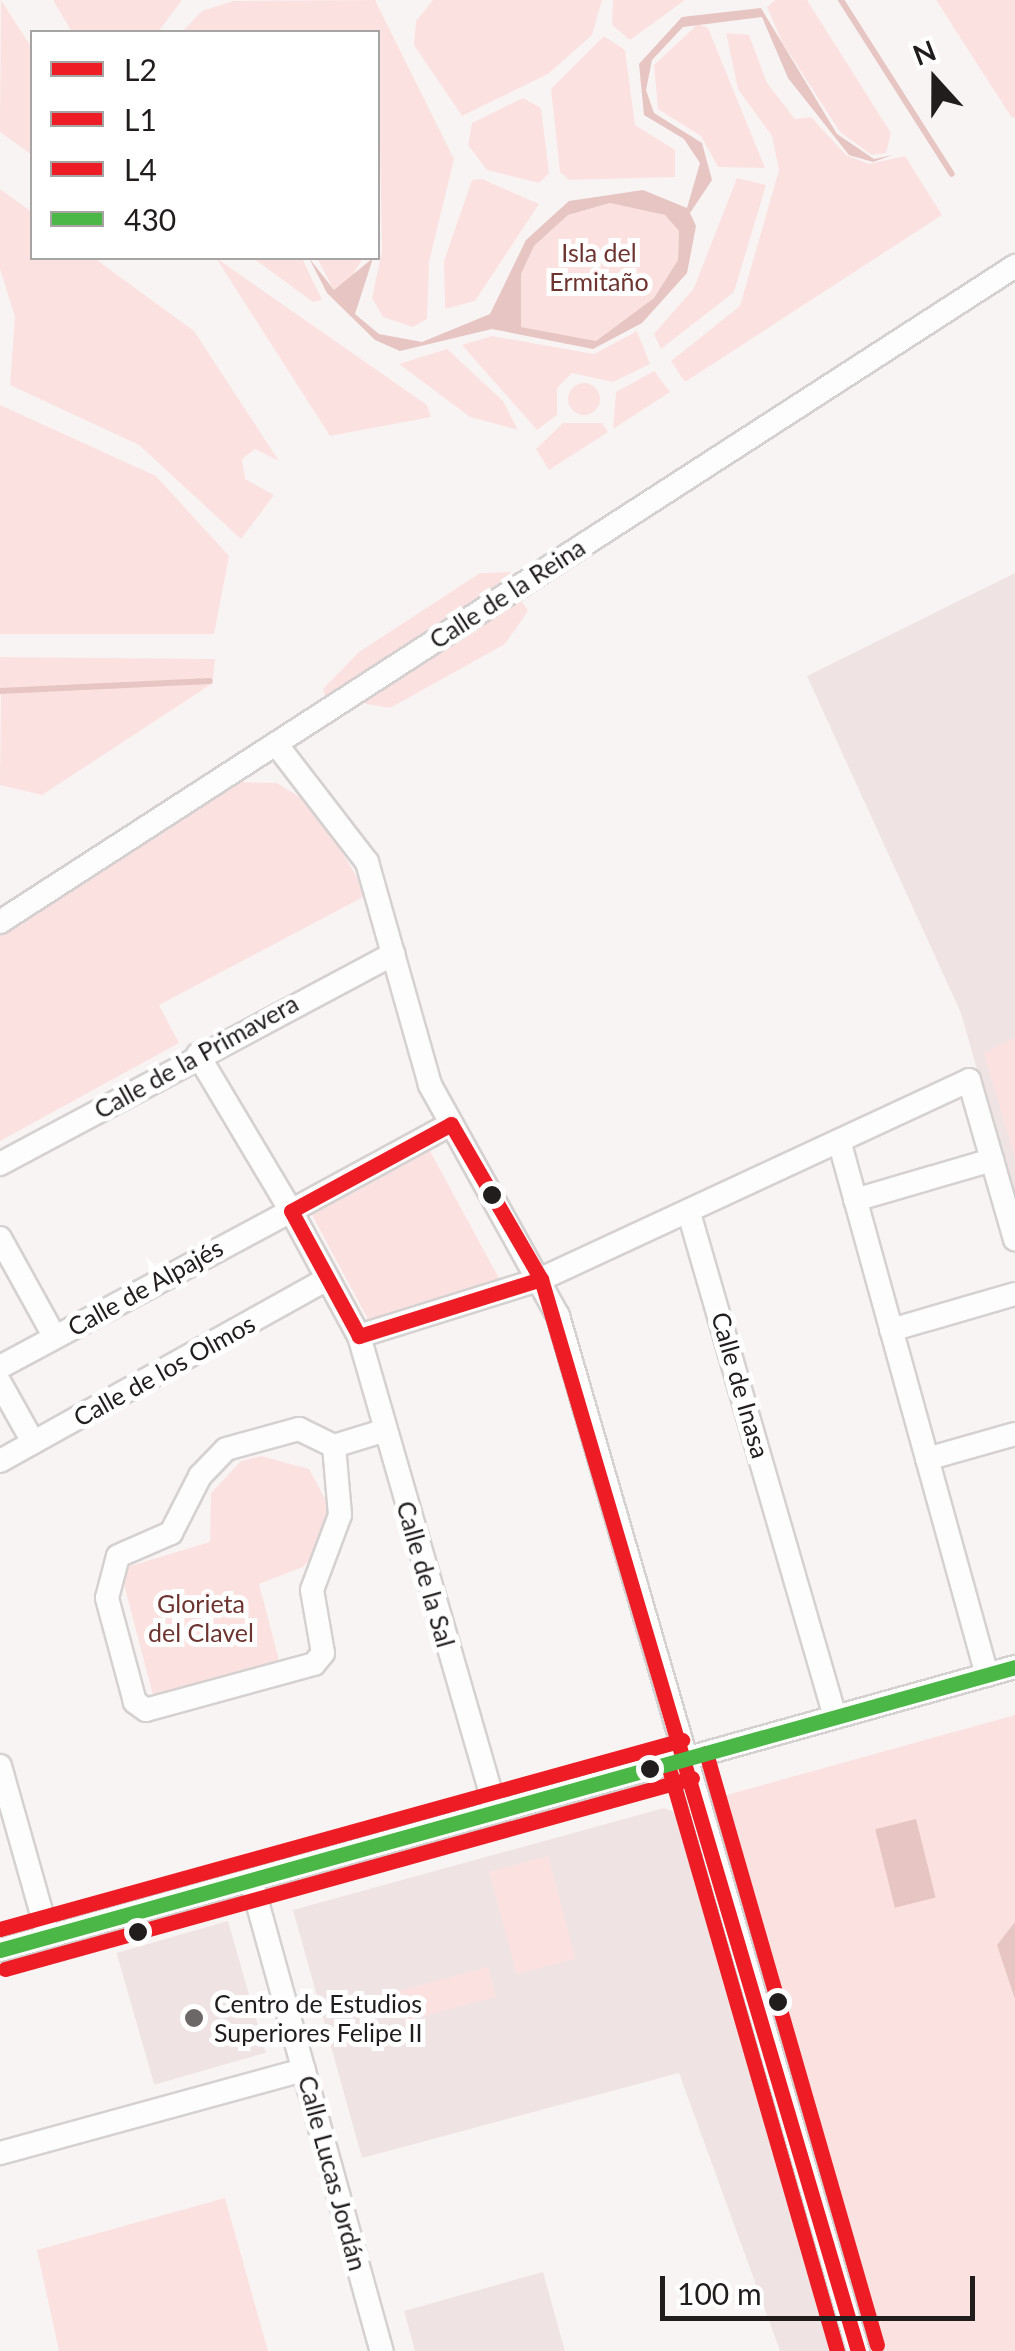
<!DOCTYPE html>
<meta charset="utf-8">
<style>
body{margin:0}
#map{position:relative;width:1015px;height:2351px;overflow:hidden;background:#f9f4f4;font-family:Lato,sans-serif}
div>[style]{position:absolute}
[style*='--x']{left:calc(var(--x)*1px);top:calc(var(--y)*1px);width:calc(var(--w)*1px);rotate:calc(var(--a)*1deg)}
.built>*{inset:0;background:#efe4e3;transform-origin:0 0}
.green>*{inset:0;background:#fbe2e0;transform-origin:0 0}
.round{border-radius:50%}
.water>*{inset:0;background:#e6c5c2;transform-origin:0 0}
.stream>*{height:6px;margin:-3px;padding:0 3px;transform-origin:3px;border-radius:3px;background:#e6c5c2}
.roads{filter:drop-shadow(2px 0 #d5d1d0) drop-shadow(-2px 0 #d5d1d0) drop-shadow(0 2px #d5d1d0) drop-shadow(0 -2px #d5d1d0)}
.street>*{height:22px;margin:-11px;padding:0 11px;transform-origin:11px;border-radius:11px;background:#fefdfd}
.bus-1>*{height:15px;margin:-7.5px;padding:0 7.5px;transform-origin:7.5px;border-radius:7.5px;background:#ee1c25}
.bus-2>*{height:15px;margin:-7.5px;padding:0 7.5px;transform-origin:7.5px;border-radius:7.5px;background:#ee1c25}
.bus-3>*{height:15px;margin:-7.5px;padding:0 7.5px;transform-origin:7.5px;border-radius:7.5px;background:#ee1c25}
.bus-4>*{height:15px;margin:-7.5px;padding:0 7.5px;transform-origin:7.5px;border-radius:7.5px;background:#4ab747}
.dots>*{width:28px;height:28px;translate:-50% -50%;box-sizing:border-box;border:5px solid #fff;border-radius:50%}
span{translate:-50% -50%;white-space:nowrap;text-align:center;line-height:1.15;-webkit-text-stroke:10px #fff;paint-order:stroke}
.park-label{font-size:25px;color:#6d3430}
.street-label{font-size:25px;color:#201d1c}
.poi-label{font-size:25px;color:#201d1c}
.left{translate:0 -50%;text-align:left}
.legend{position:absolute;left:30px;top:30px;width:350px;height:230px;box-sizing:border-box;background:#fff;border:2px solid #a6a5a4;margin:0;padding:12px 18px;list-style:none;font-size:30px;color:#201d1c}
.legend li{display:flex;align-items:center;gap:20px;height:50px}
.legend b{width:50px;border:2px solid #a6a5a4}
.north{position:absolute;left:885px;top:30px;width:100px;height:100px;-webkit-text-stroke:8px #fff;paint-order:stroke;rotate:339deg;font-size:28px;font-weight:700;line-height:40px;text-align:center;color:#201d1c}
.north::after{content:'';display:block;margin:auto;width:35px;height:45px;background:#201d1c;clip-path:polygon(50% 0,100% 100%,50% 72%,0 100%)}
.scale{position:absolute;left:660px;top:2276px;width:315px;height:45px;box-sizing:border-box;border:5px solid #201d1c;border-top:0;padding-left:12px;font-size:30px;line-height:35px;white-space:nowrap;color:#201d1c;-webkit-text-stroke:8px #fff;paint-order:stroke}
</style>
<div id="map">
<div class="built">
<i style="clip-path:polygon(1015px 573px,1015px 1203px,961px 1013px,807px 676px)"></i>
<i style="clip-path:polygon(664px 1808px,677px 1813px,832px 2351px,780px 2351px,679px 2073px,362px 2158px,293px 1910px)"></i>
<i style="left:228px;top:1921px;width:137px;height:116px;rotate:74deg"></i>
<i style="clip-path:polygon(543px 2272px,565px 2351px,415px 2351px,404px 2311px)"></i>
</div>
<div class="green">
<i style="clip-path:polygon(1px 0,32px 48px,32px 155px,0 132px)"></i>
<i style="clip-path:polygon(53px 0,182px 0,158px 32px,72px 32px)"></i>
<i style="clip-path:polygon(375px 0,454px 159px,429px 262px,427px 319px,413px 327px,383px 317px,372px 298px,382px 251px,378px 32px,182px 32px,202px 11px,233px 1px)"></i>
<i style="clip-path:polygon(433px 0,602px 0,592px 35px,548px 74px,462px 116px,414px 45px,416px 21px)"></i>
<i style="clip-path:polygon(613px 0,685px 0,630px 40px,612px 25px)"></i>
<i style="clip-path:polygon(775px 0,807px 0,891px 133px,886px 153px,872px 155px,840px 132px,782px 42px,767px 7px)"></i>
<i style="clip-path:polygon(936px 0,1015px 0,1015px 117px,1012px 118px)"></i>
<i style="clip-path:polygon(698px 24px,708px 28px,765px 168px,718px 167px,701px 136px,658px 109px,654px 65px)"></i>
<i style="clip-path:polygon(726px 33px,749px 35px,767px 83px,795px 119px,811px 117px,846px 155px,869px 164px,905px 156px,942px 215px,685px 382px,671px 361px,740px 306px,779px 170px,772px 136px,738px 89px)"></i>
<i style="clip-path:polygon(604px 36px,625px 50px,635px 125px,675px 150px,675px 177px,569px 180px,560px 172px,551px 89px)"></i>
<i style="clip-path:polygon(523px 98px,541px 108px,549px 173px,539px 183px,487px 170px,468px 145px,472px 123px)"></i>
<i style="clip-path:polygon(737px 178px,766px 185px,734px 292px,661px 349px,654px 334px,694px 288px)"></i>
<i style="clip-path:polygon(482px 179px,539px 204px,475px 301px,445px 309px,444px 261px,472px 180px)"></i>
<i style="clip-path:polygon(0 189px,32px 212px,32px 258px,94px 258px,194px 331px,279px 461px,255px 449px,242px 459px,245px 479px,274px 495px,241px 539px,139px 445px,10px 385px,15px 317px,0 269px)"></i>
<i style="clip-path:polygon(611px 203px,665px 215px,679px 231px,678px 260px,654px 298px,596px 341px,521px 327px,521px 274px,534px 246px,568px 215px)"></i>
<i style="clip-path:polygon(216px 258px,427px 405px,431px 417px,330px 436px)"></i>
<i style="clip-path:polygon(253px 258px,302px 258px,322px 300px,313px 302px)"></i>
<i style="clip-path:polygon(317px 258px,363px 258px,344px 289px,334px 290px)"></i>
<i style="clip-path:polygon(637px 331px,650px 364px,613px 382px,572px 373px,557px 388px,557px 415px,537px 430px,462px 345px,492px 336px,594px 354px)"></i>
<i style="clip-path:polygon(447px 349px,503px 401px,518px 430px,470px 417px,399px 364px)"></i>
<i style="clip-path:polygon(654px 371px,670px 392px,613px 429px,616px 392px)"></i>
<i class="round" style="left:568px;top:383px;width:32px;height:32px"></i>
<i style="clip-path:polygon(0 405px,156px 476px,229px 556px,214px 634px,0 634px)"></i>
<i style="clip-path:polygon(563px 423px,602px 423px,608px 432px,549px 470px,536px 449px)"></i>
<i style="clip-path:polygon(510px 572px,512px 578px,326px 699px,323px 689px,359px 652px,480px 573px)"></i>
<i style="clip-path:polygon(521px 600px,528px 611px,505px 644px,390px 708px,362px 703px)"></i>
<i style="clip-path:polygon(0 657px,215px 659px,213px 679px,0 689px)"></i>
<i style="clip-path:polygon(125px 683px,213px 683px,42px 795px,0 785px,1px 694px)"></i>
<i style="clip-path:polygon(235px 782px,277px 783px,317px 808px,367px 895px,159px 1005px,179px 1043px,0 1141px,0 933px)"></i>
<i style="clip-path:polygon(1015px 1037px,1015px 1159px,984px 1053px)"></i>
<i style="clip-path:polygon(430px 1151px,501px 1282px,369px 1321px,312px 1215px)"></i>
<i style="clip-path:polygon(261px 1456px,309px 1469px,329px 1506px,320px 1549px,303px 1567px,259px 1584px,280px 1664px,154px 1699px,120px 1569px,210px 1542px,211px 1493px,241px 1461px)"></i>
<i style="clip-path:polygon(1015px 1715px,1015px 2351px,883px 2351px,723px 1796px)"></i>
<i style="left:548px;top:1856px;width:106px;height:61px;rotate:75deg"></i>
<i style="left:488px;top:1967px;width:31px;height:95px;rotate:75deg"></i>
<i style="clip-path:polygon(225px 2198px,268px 2351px,59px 2351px,37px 2250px)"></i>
</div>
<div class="water">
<i style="clip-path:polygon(evenodd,761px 8px,837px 134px,874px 159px,893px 155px,873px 162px,849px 155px,788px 78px,762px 17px,683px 27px,652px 60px,646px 90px,654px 113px,702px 143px,712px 180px,690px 213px,696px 226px,687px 273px,642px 323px,593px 349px,492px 329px,400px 351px,375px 340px,327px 293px,309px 258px,334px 290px,373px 258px,355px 314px,379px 334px,422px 342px,490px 314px,526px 240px,569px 201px,643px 190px,687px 208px,700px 163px,684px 139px,644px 115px,639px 64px,682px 17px,761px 8px,610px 203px,665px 215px,679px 231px,678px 260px,654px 298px,596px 341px,521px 327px,521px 274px,534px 246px,568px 215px,610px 203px)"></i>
<i style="left:916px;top:1819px;width:81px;height:42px;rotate:76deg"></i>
<i style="clip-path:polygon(1015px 1922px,1015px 1999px,997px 1945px)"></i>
</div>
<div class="stream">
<i style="--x:841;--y:0;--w:206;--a:57.5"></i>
<i style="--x:0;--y:691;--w:210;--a:-2.7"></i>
</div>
<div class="roads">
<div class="street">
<i style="--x:276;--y:744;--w:149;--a:52.4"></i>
<i style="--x:367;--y:862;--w:232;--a:74.2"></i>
<i style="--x:430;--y:1085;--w:264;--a:61"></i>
<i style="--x:558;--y:1316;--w:1078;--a:73.84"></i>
<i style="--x:0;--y:922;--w:1209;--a:-32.87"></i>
<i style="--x:451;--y:1124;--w:182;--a:151.5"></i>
<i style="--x:291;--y:1211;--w:142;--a:61.5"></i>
<i style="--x:359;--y:1336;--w:191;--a:-17.4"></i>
<i style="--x:541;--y:1279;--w:472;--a:-24.9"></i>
<i style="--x:969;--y:1080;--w:166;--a:73.9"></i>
<i style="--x:840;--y:1144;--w:551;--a:74.53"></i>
<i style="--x:0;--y:1164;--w:446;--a:-28.1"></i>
<i style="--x:855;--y:1200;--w:143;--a:-16.3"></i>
<i style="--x:689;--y:1213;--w:525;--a:73.84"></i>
<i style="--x:0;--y:1238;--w:112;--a:61.1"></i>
<i style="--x:891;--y:1330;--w:129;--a:-16.2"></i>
<i style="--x:359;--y:1336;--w:495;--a:73.9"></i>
<i style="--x:0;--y:1367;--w:330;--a:-28.2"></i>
<i style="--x:291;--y:1211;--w:182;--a:-120.8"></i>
<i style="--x:0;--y:1383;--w:68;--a:60.8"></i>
<i style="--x:334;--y:1446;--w:69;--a:85"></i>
<i style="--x:340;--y:1515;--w:80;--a:110.5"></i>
<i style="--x:312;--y:1590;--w:64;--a:80.1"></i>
<i style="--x:323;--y:1653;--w:14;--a:129"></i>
<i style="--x:314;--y:1664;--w:174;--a:164.7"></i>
<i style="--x:146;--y:1710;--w:14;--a:-144"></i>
<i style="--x:135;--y:1702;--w:108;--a:-105.1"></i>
<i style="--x:107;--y:1598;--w:43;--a:-75.3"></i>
<i style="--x:118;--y:1556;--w:58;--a:-23.5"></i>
<i style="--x:171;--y:1533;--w:64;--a:-63"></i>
<i style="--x:200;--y:1476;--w:37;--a:-46"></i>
<i style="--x:226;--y:1449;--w:76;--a:-15.3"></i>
<i style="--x:299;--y:1429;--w:39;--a:26"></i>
<i style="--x:334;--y:1446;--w:51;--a:-17"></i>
<i style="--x:927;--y:1459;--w:91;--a:-15.9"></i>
<i style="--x:0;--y:1461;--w:374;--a:-29.1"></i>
<i style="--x:0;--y:1766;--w:177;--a:74.2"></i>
<i style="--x:251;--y:1880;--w:489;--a:74.5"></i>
<i style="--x:0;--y:1950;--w:1054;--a:-15.58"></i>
<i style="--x:0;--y:2153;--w:315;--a:-15.3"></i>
</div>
</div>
<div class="bus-1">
<i style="--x:451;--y:1124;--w:179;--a:59.9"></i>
<i style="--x:541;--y:1279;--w:191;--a:162.6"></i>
<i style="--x:359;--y:1336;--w:142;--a:-118.5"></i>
<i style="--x:291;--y:1211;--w:182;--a:-28.5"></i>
<i style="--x:541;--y:1279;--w:1118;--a:73.53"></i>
</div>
<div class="bus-2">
<i style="--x:668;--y:1765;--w:610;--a:73.91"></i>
<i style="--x:5;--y:1969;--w:713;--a:-15.54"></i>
</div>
<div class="bus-3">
<i style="--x:706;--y:1753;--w:616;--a:73.89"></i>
<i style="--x:0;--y:1929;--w:708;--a:-15.49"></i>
</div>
<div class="bus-4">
<i style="--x:0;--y:1950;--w:1054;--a:-15.58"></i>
</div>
<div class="dots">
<i style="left:492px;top:1195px;background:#201d1c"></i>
<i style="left:650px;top:1769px;background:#201d1c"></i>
<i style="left:138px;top:1932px;background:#201d1c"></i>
<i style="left:778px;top:2002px;background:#201d1c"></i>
<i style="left:194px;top:2018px;background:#6c6868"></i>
</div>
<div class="park-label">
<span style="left:599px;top:267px">Isla del<br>Ermitaño</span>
<span style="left:201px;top:1618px">Glorieta<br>del Clavel</span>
</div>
<div class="street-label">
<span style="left:507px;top:593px;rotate:-33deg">Calle de la Reina</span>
<span style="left:196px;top:1056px;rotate:-29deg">Calle de la Primavera</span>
<span style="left:145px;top:1287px;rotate:-29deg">Calle de Alpajés</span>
<span style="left:164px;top:1370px;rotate:-29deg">Calle de los Olmos</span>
<span style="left:741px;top:1385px;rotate:74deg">Calle de Inasa</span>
<span style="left:426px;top:1574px;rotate:74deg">Calle de la Sal</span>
<span style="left:333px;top:2173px;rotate:75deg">Calle Lucas Jordán</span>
</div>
<div class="poi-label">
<span class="left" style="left:214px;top:2018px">Centro de Estudios<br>Superiores Felipe II</span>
</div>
<ul class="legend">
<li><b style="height:12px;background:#ee1c25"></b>L2</li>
<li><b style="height:12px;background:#ee1c25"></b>L1</li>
<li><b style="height:12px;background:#ee1c25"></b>L4</li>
<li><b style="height:12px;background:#4ab747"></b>430</li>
</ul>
<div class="north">N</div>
<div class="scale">100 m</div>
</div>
